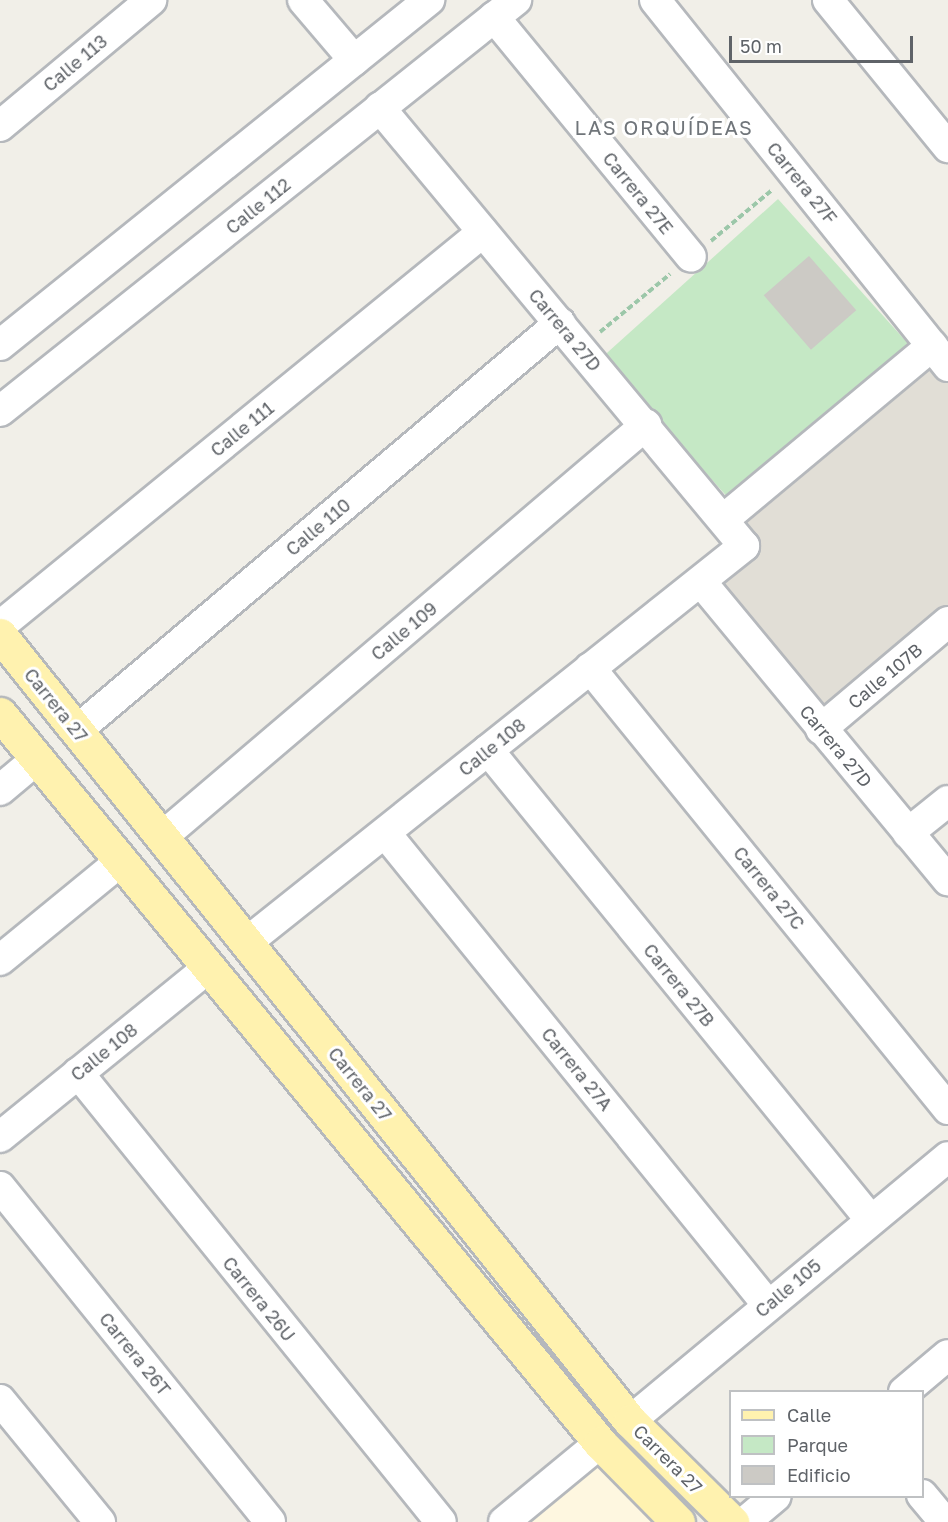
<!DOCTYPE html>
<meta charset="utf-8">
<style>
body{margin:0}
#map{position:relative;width:948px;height:1522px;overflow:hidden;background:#f1efe8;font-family:"Golos Text",sans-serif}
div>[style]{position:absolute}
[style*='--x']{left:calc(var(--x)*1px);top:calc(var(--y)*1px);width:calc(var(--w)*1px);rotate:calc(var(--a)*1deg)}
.commercial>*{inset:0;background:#fef7e0}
.education>*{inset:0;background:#e1ded6}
.green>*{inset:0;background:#c5e8c5;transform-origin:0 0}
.building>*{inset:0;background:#cccac5;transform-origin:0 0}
.path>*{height:4px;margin-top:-2px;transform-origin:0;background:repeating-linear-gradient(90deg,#9cc7a9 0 6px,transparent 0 9px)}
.roads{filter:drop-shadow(2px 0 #b5b8bc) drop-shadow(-2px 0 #b5b8bc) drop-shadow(0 2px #b5b8bc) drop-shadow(0 -2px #b5b8bc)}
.minor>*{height:30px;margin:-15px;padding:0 15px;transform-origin:15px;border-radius:15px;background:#fff}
.major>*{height:33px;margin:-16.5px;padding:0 16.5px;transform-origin:16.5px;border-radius:16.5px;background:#fff2af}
span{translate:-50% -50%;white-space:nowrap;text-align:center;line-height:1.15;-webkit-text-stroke:6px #fff;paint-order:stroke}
.street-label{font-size:18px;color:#5f6368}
.neighbourhood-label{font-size:20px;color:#70757a;letter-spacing:1.5px}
.legend{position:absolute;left:729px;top:1390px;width:195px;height:108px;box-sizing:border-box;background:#fff;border:2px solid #bfc1c3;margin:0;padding:8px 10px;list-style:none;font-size:18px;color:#5f6368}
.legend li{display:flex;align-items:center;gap:12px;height:30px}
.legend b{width:30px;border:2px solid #bfc1c3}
.scale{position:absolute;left:729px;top:36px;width:184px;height:27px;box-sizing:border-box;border:3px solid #5f6368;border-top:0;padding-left:8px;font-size:18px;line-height:21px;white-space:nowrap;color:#5f6368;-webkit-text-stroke:4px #fff;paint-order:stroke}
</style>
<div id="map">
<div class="commercial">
<i style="clip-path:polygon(600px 1443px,678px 1522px,504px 1522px)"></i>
</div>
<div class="education">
<i style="clip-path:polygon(932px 346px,948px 366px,948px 622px,821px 729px,702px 583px,740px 554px,724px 519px)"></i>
</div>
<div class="green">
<i style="left:778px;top:199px;width:198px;height:237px;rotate:48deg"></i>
</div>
<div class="building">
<i style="left:809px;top:256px;width:72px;height:60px;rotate:49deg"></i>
</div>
<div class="path">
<i style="--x:711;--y:241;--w:80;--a:-39.9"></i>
<i style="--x:600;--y:332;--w:91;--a:-39.6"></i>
</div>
<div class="roads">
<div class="minor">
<i style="--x:303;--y:0;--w:79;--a:49.6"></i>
<i style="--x:655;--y:0;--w:469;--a:51.3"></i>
<i style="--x:828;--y:0;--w:190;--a:50.8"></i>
<i style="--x:494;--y:17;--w:310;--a:50.6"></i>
<i style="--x:0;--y:126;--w:197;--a:-39.8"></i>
<i style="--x:0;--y:345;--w:551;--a:-38.81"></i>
<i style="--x:0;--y:411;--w:660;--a:-38.54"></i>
<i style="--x:724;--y:519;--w:271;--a:-39.8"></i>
<i style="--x:702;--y:583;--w:386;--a:50.4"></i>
<i style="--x:0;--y:626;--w:623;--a:-39.21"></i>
<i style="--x:590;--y:668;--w:568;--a:50.93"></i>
<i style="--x:821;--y:729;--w:166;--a:-40.1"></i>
<i style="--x:76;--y:731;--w:633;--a:-40.13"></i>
<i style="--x:488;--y:750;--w:605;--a:50.84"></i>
<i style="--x:0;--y:790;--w:48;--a:-40"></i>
<i style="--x:908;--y:833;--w:51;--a:-38.7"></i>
<i style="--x:386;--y:834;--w:606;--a:50.96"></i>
<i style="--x:162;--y:837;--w:636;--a:-40.41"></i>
<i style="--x:246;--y:943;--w:637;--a:-38.56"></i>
<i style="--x:744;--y:546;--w:570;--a:-129.73"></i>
<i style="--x:0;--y:960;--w:156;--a:-39.3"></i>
<i style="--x:78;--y:1073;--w:577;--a:51.05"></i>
<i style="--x:0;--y:1137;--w:269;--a:-39.1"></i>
<i style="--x:0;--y:1187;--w:430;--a:51.1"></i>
<i style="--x:904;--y:1392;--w:57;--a:-40.1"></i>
<i style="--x:0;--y:1400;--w:158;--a:50.7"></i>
<i style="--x:630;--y:1421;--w:413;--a:-39.7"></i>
<i style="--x:922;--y:1495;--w:35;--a:50"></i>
<i style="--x:504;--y:1522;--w:124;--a:-39.5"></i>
<i style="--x:745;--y:1522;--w:40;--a:-40"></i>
</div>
<div class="major">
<i style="--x:0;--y:635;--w:1007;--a:51.29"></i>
<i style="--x:630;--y:1421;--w:144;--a:44.7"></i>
<i style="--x:0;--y:714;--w:944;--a:50.54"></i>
<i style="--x:600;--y:1443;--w:111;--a:45.4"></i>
</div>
</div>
<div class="street-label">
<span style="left:75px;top:63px;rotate:-40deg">Calle 113</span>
<span style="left:802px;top:183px;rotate:51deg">Carrera 27F</span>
<span style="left:638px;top:193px;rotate:51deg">Carrera 27E</span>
<span style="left:258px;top:206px;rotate:-39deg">Calle 112</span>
<span style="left:565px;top:330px;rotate:50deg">Carrera 27D</span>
<span style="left:242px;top:429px;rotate:-39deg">Calle 111</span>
<span style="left:318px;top:527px;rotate:-40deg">Calle 110</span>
<span style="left:404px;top:631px;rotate:-40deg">Calle 109</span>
<span style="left:885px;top:676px;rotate:-40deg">Calle 107B</span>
<span style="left:56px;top:705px;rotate:51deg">Carrera 27</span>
<span style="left:836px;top:746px;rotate:50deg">Carrera 27D</span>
<span style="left:492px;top:747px;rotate:-39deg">Calle 108</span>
<span style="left:769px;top:888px;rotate:51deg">Carrera 27C</span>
<span style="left:679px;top:985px;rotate:51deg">Carrera 27B</span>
<span style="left:104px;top:1052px;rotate:-39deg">Calle 108</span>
<span style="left:577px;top:1069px;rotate:51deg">Carrera 27A</span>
<span style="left:360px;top:1084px;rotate:51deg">Carrera 27</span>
<span style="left:788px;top:1288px;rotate:-40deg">Calle 105</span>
<span style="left:259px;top:1299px;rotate:51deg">Carrera 26U</span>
<span style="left:135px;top:1354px;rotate:51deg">Carrera 26T</span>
<span style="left:668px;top:1459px;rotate:45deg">Carrera 27</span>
</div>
<div class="neighbourhood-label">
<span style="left:664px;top:127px">LAS ORQUÍDEAS</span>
</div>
<ul class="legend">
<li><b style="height:8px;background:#fff2af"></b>Calle</li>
<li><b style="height:16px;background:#c5e8c5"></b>Parque</li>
<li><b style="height:16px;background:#cccac5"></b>Edificio</li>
</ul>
<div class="scale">50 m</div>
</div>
